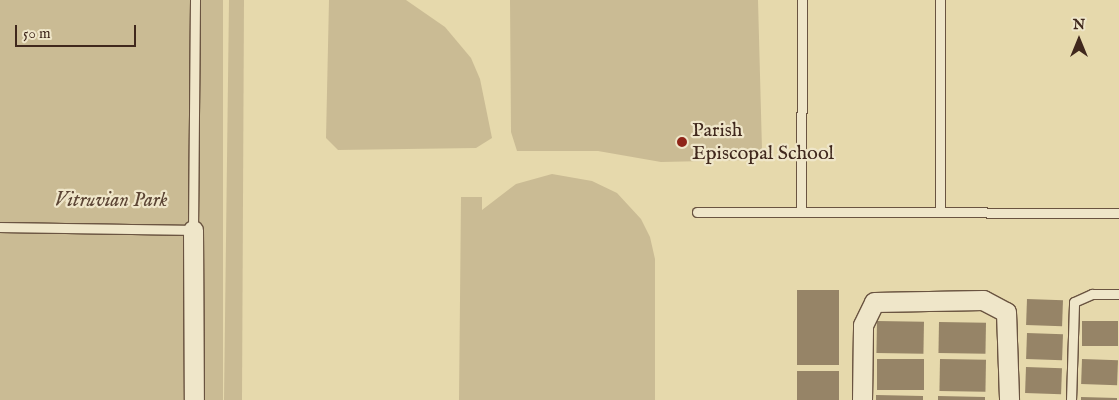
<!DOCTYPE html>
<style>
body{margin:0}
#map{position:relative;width:1119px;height:400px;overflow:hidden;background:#e6d9ac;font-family:"IM FELL English",serif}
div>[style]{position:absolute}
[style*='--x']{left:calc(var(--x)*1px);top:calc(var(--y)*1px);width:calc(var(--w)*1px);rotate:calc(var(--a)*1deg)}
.green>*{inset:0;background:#cabb94;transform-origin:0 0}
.building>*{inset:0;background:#968467;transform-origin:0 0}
.roads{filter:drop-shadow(1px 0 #6a5441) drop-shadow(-1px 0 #6a5441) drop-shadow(0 1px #6a5441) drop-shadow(0 -1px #6a5441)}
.service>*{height:9px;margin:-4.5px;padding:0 4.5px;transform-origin:4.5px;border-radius:4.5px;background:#efe6c9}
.minor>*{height:19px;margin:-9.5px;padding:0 9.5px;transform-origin:9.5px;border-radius:9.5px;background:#efe6c9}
.dots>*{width:14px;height:14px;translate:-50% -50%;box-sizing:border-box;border:2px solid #efe6c9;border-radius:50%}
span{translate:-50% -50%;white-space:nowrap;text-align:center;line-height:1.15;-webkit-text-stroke:4.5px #efe6c9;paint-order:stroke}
.poi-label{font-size:20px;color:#40281d}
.left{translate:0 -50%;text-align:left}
.park-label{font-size:20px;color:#5c4535;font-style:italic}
.north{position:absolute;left:1054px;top:15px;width:50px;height:50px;-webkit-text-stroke:4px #efe6c9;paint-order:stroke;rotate:0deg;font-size:14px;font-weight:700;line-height:20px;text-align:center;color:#40281d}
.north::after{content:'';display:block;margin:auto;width:18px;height:22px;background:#40281d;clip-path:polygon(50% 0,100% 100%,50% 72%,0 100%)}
.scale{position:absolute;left:15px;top:25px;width:121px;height:22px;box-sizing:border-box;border:2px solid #40281d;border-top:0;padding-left:6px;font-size:15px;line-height:18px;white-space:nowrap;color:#40281d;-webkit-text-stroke:4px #efe6c9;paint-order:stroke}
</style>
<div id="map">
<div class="green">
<i style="left:0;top:0;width:223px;height:400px"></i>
<i style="clip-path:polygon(229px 0,244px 0,242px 400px,224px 400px)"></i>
<i style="clip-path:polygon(329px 0,406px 0,445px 27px,471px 58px,480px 79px,492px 138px,476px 148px,338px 150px,326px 138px)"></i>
<i style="clip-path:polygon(510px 0,758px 0,762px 150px,751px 160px,661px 162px,598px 151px,517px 151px,511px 132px)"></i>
<i style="clip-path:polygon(552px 174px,592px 181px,617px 193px,641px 219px,650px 237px,655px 259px,655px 400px,459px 400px,461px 197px,482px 197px,482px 210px,516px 184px)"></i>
</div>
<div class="building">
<i style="left:797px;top:290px;width:42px;height:75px"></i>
<i style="left:1027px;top:299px;width:36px;height:26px;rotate:2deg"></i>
<i style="left:877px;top:321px;width:47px;height:32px;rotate:1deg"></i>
<i style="left:1082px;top:321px;width:36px;height:25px"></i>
<i style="left:939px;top:322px;width:47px;height:31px;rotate:1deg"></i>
<i style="left:1027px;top:333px;width:36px;height:26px;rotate:2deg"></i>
<i style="left:877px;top:359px;width:47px;height:31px"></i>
<i style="left:940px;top:359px;width:46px;height:32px;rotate:1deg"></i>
<i style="left:1082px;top:359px;width:36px;height:25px;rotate:2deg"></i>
<i style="left:1026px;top:367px;width:36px;height:26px;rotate:2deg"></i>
<i style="left:839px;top:371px;width:29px;height:42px;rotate:90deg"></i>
<i style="clip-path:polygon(876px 395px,923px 396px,923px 400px,876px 400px)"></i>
<i style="clip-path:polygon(938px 396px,985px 397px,985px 400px,938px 400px)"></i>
<i style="clip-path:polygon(1081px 397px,1117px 398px,1117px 400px,1081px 400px)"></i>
</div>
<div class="roads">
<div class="service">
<i style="--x:697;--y:212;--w:422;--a:0.1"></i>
<i style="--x:801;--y:212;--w:212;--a:-89.7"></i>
<i style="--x:940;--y:212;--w:212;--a:-90"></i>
<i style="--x:0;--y:227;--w:193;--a:0.9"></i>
<i style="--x:193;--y:230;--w:230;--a:-89.5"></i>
<i style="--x:1071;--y:400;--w:98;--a:-88.2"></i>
<i style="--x:1074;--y:302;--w:20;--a:-24"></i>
<i style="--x:1092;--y:294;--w:27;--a:0"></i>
</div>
<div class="minor">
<i style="--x:193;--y:230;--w:170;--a:89.7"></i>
<i style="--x:862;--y:400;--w:75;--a:-89.2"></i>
<i style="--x:863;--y:325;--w:25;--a:-64"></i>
<i style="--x:874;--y:302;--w:109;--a:-1.1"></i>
<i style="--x:983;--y:300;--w:26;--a:28"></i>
<i style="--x:1006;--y:312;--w:88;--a:88"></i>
</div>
</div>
<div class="dots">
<i style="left:682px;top:142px;background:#8f2418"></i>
</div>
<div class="poi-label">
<span class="left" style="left:692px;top:142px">Parish<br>Episcopal School</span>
</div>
<div class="park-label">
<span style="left:111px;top:200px">Vitruvian Park</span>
</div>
<div class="north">N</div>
<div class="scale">50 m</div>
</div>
